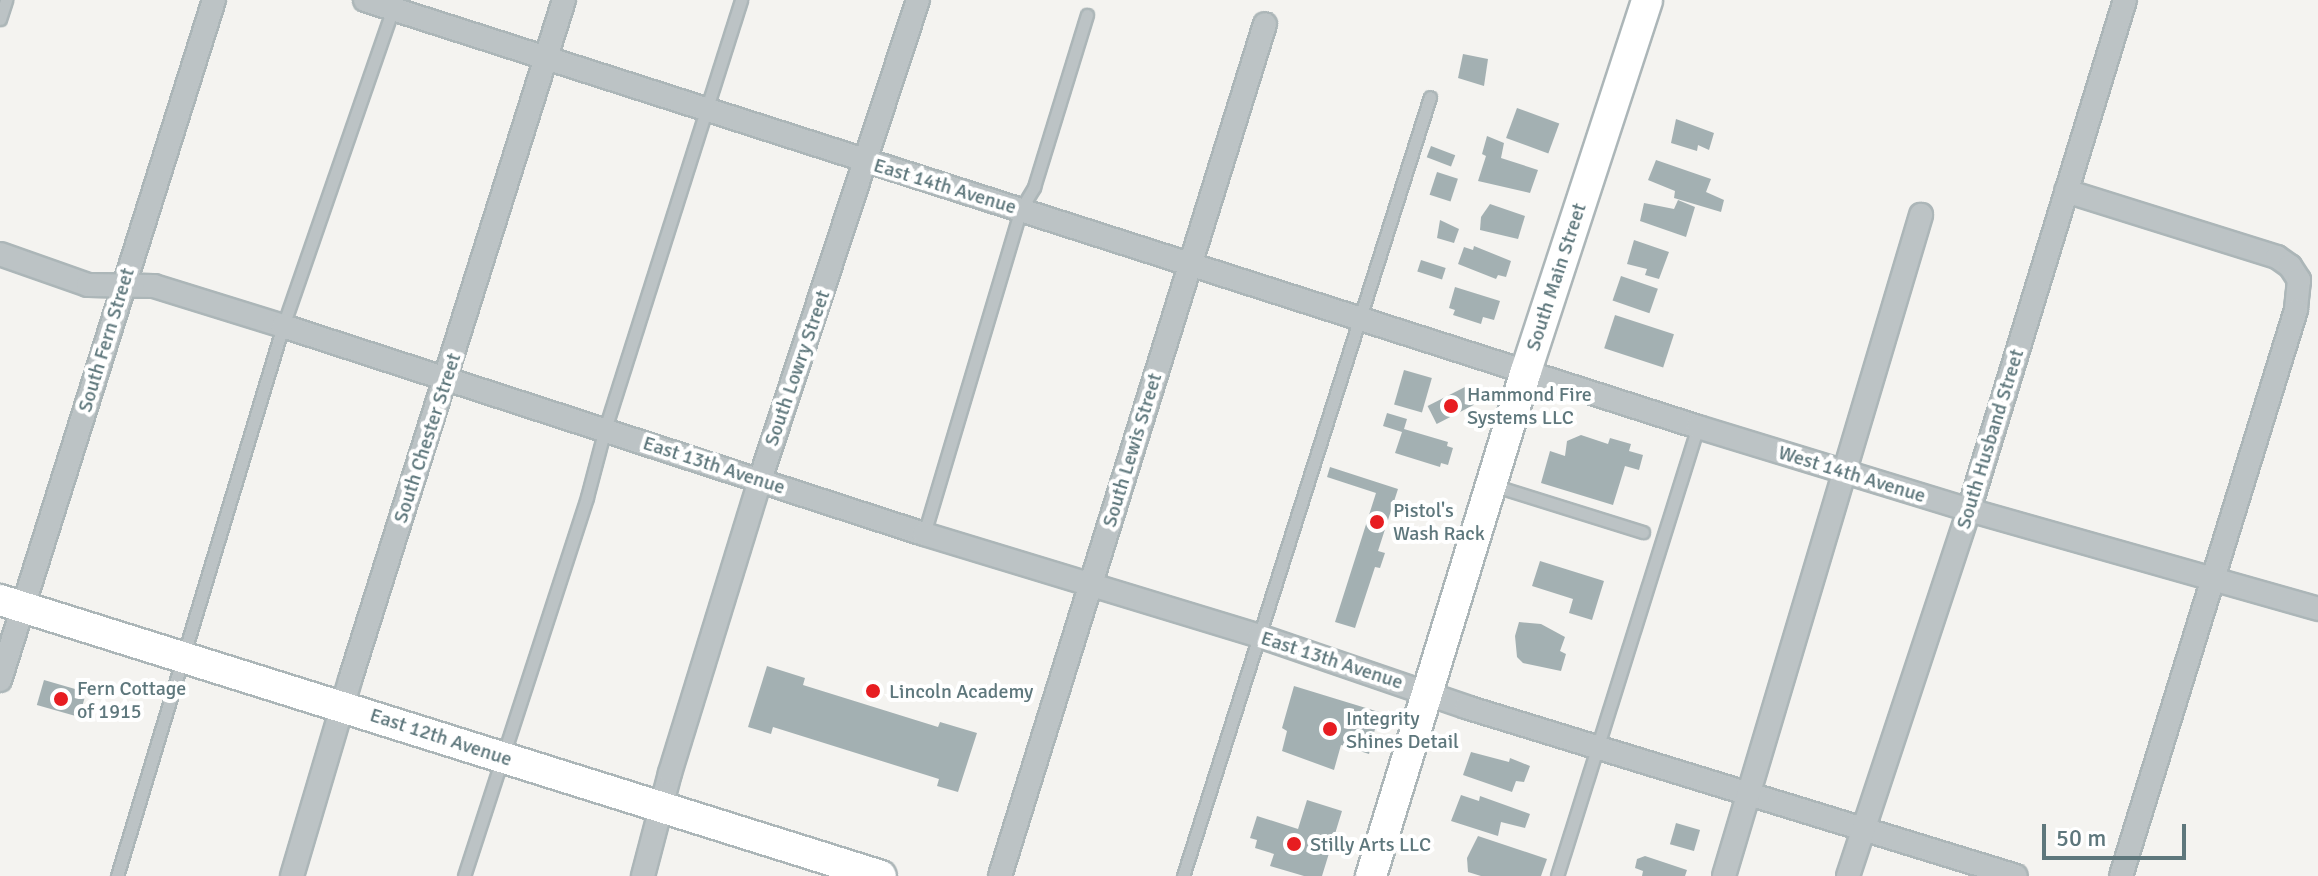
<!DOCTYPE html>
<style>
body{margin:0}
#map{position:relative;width:2318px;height:876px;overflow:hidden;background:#f4f3f0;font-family:Signika,sans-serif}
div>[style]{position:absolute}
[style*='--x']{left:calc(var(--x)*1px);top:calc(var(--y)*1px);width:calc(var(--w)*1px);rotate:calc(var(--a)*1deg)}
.building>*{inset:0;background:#a3b0b2;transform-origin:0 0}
.roads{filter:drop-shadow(2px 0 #acb6b8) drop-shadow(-2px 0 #acb6b8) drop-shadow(0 2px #acb6b8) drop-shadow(0 -2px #acb6b8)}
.lane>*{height:11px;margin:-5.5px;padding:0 5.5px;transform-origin:5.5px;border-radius:5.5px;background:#bcc3c5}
.street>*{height:22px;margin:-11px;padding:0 11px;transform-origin:11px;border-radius:11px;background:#bcc3c5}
.secondary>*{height:30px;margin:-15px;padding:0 15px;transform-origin:15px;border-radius:15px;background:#fff}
.dots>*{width:22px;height:22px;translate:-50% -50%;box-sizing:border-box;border:4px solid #fff;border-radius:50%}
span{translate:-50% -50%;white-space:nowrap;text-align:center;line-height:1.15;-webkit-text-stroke:8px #fff;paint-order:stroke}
.street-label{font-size:20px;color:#5e777c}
.poi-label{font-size:20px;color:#5e777c}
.left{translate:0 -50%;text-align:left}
.scale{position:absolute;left:2042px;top:824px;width:144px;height:36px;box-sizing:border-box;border:4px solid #5e777c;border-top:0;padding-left:10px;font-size:24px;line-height:28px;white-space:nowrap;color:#5e777c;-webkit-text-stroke:6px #fff;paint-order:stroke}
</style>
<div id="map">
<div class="building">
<i style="clip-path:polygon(1463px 54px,1488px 59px,1484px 86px,1458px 78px)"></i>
<i style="left:1517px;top:108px;width:45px;height:32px;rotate:20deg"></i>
<i style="clip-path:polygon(1676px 119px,1714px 133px,1709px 150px,1698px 145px,1697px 151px,1671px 143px)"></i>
<i style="clip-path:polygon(1487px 136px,1504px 143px,1501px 158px,1538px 170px,1530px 193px,1478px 181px,1486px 156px,1482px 154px)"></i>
<i style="left:1431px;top:146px;width:26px;height:12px;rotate:21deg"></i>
<i style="clip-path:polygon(1656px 160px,1711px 179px,1706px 192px,1724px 200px,1721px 212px,1674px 198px,1675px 191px,1648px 180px)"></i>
<i style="left:1437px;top:172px;width:22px;height:24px;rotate:18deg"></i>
<i style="clip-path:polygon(1678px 200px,1695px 207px,1686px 237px,1640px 221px,1644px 203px,1674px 209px)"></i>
<i style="clip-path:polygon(1490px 204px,1525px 216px,1518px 239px,1480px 230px,1481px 217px)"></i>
<i style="clip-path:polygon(1440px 220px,1459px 229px,1454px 243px,1437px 238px)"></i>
<i style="clip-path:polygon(1634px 240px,1669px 252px,1659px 279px,1645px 275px,1647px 269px,1627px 264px)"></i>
<i style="clip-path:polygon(1474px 246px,1511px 261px,1506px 277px,1498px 275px,1496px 279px,1458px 264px,1464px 247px,1473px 250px)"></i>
<i style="left:1421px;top:260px;width:26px;height:12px;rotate:18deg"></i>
<i style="left:1621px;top:276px;width:39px;height:26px;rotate:19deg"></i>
<i style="clip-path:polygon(1455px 287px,1500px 301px,1494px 320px,1483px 317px,1481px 324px,1453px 315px,1455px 310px,1449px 308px)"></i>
<i style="left:1615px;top:315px;width:62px;height:35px;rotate:18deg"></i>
<i style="left:1404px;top:370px;width:29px;height:36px;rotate:16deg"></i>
<i style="left:1465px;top:387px;width:20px;height:42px;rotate:63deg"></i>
<i style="clip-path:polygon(1387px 413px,1407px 419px,1404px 429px,1448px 442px,1447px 446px,1453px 448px,1448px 465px,1441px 463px,1440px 467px,1395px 453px,1402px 432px,1383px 426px)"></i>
<i style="clip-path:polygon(1581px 435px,1608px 444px,1610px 438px,1631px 444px,1629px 451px,1643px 455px,1639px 470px,1625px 466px,1613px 505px,1541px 483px,1550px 451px,1565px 456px,1567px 441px)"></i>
<i style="clip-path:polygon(1330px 467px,1398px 489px,1378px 551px,1385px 553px,1380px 568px,1375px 567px,1355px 628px,1335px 622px,1376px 493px,1327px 477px)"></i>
<i style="clip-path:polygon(1540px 561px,1604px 581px,1592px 620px,1569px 613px,1573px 599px,1532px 586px)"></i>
<i style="clip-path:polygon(1519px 622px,1541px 624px,1565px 637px,1560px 651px,1566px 654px,1561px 671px,1523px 663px,1517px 657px,1515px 636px)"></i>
<i style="clip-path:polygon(767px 666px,805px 678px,803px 685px,938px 727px,940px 722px,977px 733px,958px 792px,937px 786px,939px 779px,773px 727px,771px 734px,748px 727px)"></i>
<i style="left:44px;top:680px;width:44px;height:26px;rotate:16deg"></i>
<i style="clip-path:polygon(1294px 686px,1379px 712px,1369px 754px,1341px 745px,1334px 770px,1282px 751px,1287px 731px,1282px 728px)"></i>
<i style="clip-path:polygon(1471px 752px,1509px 762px,1510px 758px,1530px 766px,1524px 782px,1516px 781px,1512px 792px,1463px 775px)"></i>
<i style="clip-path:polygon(1461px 795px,1479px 801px,1480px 796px,1530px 814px,1525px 828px,1501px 822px,1498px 836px,1451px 821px)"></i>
<i style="clip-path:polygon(1307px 800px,1342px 811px,1322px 876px,1304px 876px,1270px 866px,1274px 854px,1255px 848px,1257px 840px,1250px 838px,1257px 816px,1298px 829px)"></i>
<i style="left:1676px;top:823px;width:25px;height:22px;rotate:16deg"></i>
<i style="clip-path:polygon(1478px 836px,1547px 859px,1541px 876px,1481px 876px,1468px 872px,1467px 858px)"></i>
<i style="clip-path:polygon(1645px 856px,1687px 870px,1685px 876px,1642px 876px,1643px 871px,1635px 868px,1637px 859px)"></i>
</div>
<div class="roads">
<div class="lane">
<i style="--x:0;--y:19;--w:20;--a:-72"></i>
<i style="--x:1495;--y:486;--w:155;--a:17.3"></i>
<i style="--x:924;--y:534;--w:339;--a:-73.4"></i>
<i style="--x:1021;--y:209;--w:26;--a:-59"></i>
<i style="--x:1034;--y:187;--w:180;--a:-72.9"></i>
<i style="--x:117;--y:876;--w:575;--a:-73.21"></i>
<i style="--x:283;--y:326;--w:336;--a:-70.9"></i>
<i style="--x:464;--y:876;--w:398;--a:-72"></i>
<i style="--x:587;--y:497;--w:70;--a:-75.2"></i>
<i style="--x:605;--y:429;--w:450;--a:-72.4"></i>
<i style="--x:1183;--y:876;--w:817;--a:-72.41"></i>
<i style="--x:1557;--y:876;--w:471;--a:-72.6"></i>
</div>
<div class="street">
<i style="--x:365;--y:0;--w:1400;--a:17.76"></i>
<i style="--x:1698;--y:427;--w:283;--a:17"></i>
<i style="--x:1969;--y:510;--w:363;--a:15.8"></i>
<i style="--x:2066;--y:191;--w:221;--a:17.4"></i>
<i style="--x:2277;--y:257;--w:16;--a:35"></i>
<i style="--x:2290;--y:266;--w:17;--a:57"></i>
<i style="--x:2299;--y:280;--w:30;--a:96"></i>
<i style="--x:2296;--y:310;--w:592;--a:107.18"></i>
<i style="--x:0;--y:254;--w:93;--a:19.4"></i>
<i style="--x:88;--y:285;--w:66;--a:0.9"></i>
<i style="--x:154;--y:286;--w:135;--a:17.2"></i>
<i style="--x:283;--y:326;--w:674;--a:17.98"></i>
<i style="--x:924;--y:534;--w:350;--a:16.9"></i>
<i style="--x:1259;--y:636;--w:219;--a:18.9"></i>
<i style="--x:1466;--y:707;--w:575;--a:17.08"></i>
<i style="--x:0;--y:680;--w:713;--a:-72.53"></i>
<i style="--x:292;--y:876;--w:204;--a:-73.5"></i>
<i style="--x:350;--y:680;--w:713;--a:-72.53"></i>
<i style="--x:643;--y:876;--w:106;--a:-75.3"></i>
<i style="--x:670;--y:773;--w:307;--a:-72.9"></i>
<i style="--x:760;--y:480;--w:505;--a:-71.78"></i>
<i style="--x:1000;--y:876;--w:892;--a:-72.72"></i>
<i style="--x:1724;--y:876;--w:690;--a:-73.4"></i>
<i style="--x:1848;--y:876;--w:385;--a:-71.7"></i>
<i style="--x:1969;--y:510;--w:533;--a:-72.99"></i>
</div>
<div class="secondary">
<i style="--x:0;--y:600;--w:923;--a:17.39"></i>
<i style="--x:1371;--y:876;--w:528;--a:-72.94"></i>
<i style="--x:1526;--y:371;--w:390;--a:-71.9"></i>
</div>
</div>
<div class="dots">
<i style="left:1451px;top:406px;background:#e71d21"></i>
<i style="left:1377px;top:522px;background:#e71d21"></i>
<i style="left:873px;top:691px;background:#e71d21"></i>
<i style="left:61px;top:699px;background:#e71d21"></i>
<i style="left:1330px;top:729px;background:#e71d21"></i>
<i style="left:1294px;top:844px;background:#e71d21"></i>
</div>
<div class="street-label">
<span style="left:945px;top:186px;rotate:17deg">East 14th Avenue</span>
<span style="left:1556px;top:277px;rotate:-72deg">South Main Street</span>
<span style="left:106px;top:340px;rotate:-73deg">South Fern Street</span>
<span style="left:797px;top:368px;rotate:-71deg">South Lowry Street</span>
<span style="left:427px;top:438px;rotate:-72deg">South Chester Street</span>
<span style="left:1990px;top:439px;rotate:-73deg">South Husband Street</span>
<span style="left:1132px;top:450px;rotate:-73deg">South Lewis Street</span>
<span style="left:714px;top:465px;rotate:18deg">East 13th Avenue</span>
<span style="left:1852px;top:474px;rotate:17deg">West 14th Avenue</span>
<span style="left:1332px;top:660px;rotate:18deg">East 13th Avenue</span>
<span style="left:441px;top:737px;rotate:18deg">East 12th Avenue</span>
</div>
<div class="poi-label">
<span class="left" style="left:1467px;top:406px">Hammond Fire<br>Systems LLC</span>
<span class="left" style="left:1393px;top:522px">Pistol's<br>Wash Rack</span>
<span class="left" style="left:77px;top:700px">Fern Cottage<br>of 1915</span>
<span class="left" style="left:889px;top:691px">Lincoln Academy</span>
<span class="left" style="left:1346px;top:730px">Integrity<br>Shines Detail</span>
<span class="left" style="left:1310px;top:844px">Stilly Arts LLC</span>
</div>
<div class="scale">50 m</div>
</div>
